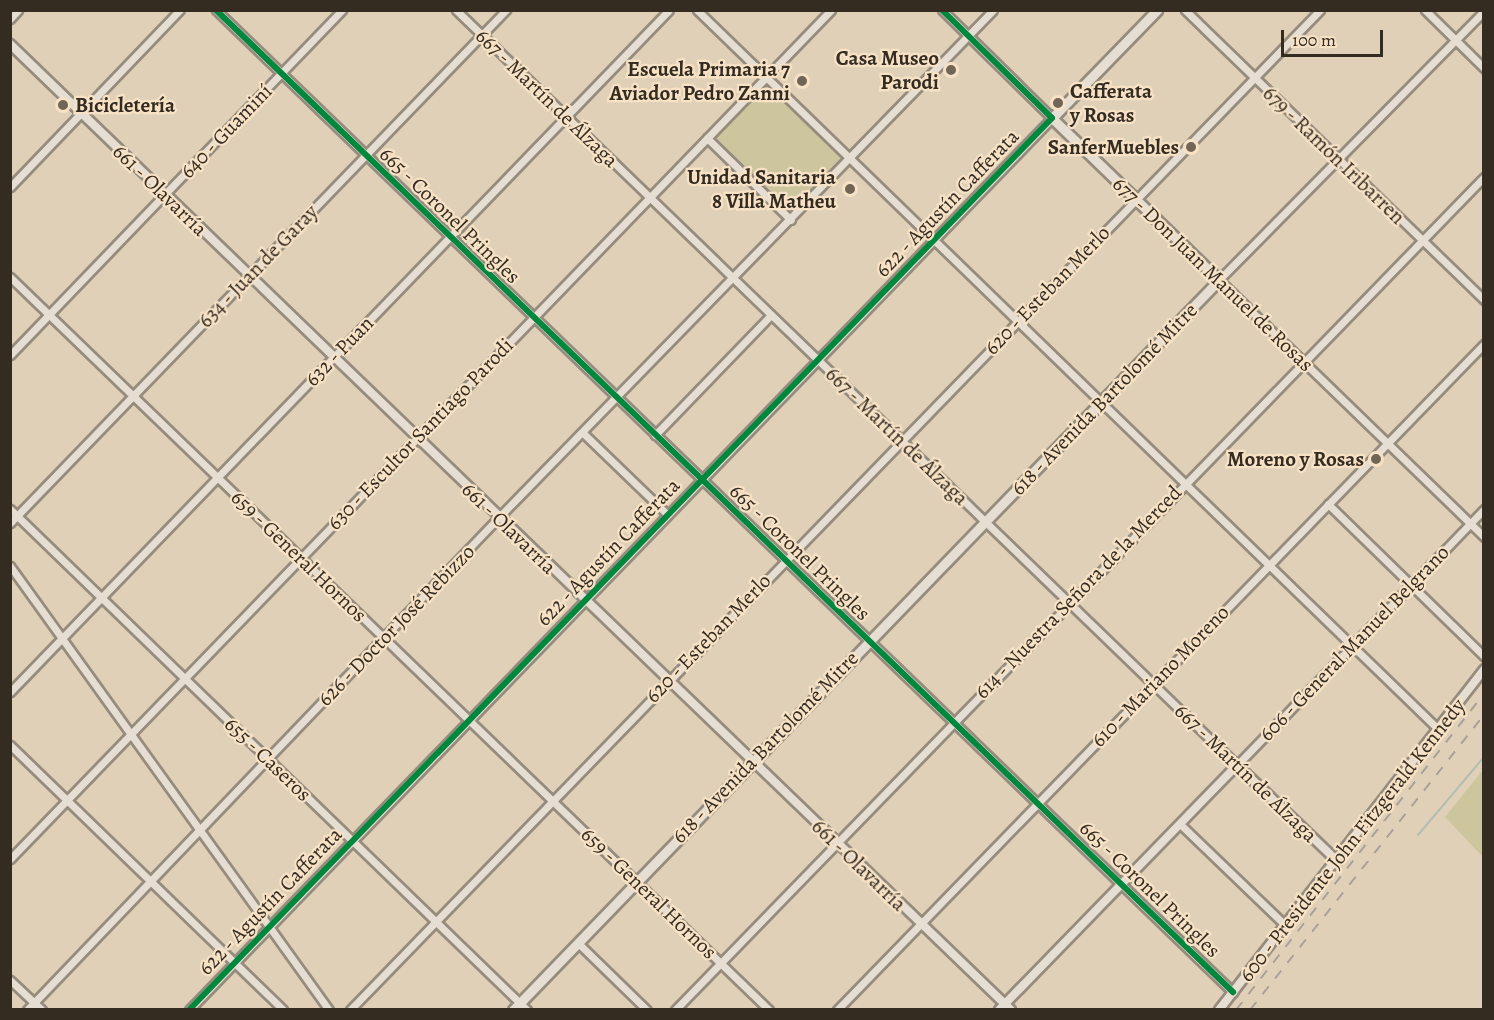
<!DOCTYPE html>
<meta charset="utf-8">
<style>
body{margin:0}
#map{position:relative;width:1494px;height:1020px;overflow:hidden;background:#e1d0b8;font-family:Alegreya,serif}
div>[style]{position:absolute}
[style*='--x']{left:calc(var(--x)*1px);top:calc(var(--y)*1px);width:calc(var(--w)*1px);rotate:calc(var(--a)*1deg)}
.green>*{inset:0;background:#ccc59d}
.stream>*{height:2px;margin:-1px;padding:0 1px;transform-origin:1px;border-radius:1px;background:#b1beb1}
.roads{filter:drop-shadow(2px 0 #968c7d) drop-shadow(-2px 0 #968c7d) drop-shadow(0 2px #968c7d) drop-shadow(0 -2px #968c7d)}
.minor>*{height:7px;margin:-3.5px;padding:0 3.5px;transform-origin:3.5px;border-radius:3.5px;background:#e6ded2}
.tertiary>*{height:8px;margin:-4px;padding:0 4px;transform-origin:4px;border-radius:4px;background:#e6ded2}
.secondary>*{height:9px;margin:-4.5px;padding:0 4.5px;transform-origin:4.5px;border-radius:4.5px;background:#e6ded2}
.rail>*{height:2px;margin-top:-1px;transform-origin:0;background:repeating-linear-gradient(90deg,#a7a096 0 10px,transparent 0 20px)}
.cycleway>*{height:6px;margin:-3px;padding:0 3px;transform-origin:3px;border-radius:3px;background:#00873e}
.dots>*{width:16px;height:16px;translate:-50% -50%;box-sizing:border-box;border:3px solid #f7e2c6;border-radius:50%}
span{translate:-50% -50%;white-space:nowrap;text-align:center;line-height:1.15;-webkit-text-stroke:4.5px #f7e2c6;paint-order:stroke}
.poi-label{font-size:21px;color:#342b21;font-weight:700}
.right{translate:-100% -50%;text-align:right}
.left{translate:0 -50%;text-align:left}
.street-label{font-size:21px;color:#342b21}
.frame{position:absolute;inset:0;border:12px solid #342b21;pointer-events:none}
.scale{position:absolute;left:1281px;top:30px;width:102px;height:27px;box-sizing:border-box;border:3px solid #342b21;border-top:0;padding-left:8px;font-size:18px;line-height:21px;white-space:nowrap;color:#342b21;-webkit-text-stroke:4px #f7e2c6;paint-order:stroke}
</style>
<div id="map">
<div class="green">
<i style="clip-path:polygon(764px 85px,769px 85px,843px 159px,790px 213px,712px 139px)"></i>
<i style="clip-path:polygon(1483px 770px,1483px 857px,1445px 817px)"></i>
</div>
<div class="stream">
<i style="--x:1418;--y:835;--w:102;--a:-49.8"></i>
</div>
<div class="roads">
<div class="minor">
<i style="--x:216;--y:10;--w:1414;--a:44"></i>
<i style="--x:456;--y:10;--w:1086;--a:44.03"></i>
<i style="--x:1237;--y:765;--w:356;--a:-46"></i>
<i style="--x:697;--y:10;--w:1034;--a:44.14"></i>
<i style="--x:1185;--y:10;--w:417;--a:44.1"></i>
<i style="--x:1425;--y:10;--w:83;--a:44.5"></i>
<i style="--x:1484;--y:11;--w:378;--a:134.6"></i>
<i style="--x:1219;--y:280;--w:369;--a:44.1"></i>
<i style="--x:10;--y:19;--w:12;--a:-48"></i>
<i style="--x:707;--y:138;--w:117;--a:44.3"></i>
<i style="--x:10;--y:187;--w:245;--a:-46.2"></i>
<i style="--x:10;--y:277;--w:1055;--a:44"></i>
<i style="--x:10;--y:355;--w:479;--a:-46.1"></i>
<i style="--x:583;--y:433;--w:117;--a:44"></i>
<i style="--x:655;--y:435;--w:167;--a:-46"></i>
<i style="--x:1328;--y:504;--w:218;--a:44.3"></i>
<i style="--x:10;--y:509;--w:720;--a:44.1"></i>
<i style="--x:10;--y:523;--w:714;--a:-45.97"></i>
<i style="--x:10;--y:566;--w:547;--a:54.3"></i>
<i style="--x:10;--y:692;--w:948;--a:-45.98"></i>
<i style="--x:10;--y:745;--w:380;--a:44.1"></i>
<i style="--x:1180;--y:824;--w:146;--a:43.9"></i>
<i style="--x:10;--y:859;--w:1181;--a:-45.96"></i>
<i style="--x:578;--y:943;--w:96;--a:44.2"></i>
<i style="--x:10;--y:980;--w:44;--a:43.2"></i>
<i style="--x:27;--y:1010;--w:681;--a:-46.25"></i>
<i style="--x:498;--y:518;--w:709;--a:-45.74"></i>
<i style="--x:189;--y:1010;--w:1241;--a:-45.95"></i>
<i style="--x:1052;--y:118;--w:154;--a:-135.5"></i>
<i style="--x:350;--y:1010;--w:1393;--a:-45.87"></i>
<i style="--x:675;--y:1010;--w:1161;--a:-45.84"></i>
<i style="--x:837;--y:1010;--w:929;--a:-45.83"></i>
</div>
<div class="tertiary">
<i style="--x:10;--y:44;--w:1391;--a:43.98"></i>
<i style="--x:999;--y:1010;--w:342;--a:-45.8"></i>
<i style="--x:1237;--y:765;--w:139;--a:43.8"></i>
<i style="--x:1219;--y:1010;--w:432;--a:-52.1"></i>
</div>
<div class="secondary">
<i style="--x:513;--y:1010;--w:1016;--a:-45.96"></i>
<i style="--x:1219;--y:280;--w:233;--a:-135.9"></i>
<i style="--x:1052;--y:118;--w:151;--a:-45.8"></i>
</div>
</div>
<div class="rail">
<i style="--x:1236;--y:1010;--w:402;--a:-51.9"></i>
<i style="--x:1250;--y:1010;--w:377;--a:-51.6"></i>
</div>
<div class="cycleway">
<i style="--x:216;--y:10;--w:1414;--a:44"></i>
<i style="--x:189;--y:1010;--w:1241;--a:-45.95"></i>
<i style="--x:1052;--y:118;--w:154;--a:-135.5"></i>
</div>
<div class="dots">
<i style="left:951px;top:70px;background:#716556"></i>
<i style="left:802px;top:81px;background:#716556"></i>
<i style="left:1058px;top:103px;background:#716556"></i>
<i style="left:63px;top:105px;background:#716556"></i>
<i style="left:1191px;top:147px;background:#716556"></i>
<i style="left:850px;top:189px;background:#716556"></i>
<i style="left:1376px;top:459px;background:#716556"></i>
</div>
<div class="poi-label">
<span class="right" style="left:939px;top:70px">Casa Museo<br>Parodi</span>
<span class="right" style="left:790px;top:81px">Escuela Primaria 7<br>Aviador Pedro Zanni</span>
<span class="left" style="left:1070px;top:103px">Cafferata<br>y Rosas</span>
<span class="left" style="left:75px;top:105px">Bicicletería</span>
<span class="right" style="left:1179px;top:147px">SanferMuebles</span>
<span class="right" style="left:836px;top:189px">Unidad Sanitaria<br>8 Villa Matheu</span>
<span class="right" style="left:1364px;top:459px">Moreno y Rosas</span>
</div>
<div class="street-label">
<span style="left:547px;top:98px;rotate:44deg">667 - Martín de Álzaga</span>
<span style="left:226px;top:131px;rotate:-46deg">640 - Guaminí</span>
<span style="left:1334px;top:155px;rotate:44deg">679 - Ramón Iribarren</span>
<span style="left:160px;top:190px;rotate:44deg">661 - Olavarría</span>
<span style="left:947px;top:203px;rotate:-46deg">622 - Agustín Cafferata</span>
<span style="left:450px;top:215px;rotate:44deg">665 - Coronel Pringles</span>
<span style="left:258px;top:266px;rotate:-46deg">634 - Juan de Garay</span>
<span style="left:1213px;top:274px;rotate:44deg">677 - Don Juan Manuel de Rosas</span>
<span style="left:1047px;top:290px;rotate:-46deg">620 - Esteban Merlo</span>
<span style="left:339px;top:351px;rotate:-46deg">632 - Puan</span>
<span style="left:1104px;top:399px;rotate:-46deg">618 - Avenida Bartolomé Mitre</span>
<span style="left:420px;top:434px;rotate:-46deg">630 - Escultor Santiago Parodi</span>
<span style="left:897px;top:436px;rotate:44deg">667 - Martín de Álzaga</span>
<span style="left:509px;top:528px;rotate:44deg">661 - Olavarría</span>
<span style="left:608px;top:552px;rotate:-46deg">622 - Agustín Cafferata</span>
<span style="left:800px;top:552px;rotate:44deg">665 - Coronel Pringles</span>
<span style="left:299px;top:556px;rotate:44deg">659 - General Hornos</span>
<span style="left:1078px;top:592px;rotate:-46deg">614 - Nuestra Señora de la Merced</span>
<span style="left:396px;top:625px;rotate:-46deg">626 - Doctor José Rebizzo</span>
<span style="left:708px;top:638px;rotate:-46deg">620 - Esteban Merlo</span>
<span style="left:1354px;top:643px;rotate:-46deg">606 - General Manuel Belgrano</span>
<span style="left:1160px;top:676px;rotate:-46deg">610 - Mariano Moreno</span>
<span style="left:765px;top:747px;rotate:-46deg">618 - Avenida Bartolomé Mitre</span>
<span style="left:268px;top:759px;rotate:44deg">655 - Caseros</span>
<span style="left:1246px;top:773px;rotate:44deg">667 - Martín de Álzaga</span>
<span style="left:1352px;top:840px;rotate:-52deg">600 - Presidente John Fitzgerald Kennedy</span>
<span style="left:859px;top:865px;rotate:44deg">661 - Olavarría</span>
<span style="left:1150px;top:889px;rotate:44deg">665 - Coronel Pringles</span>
<span style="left:649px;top:893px;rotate:44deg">659 - General Hornos</span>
<span style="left:270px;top:901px;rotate:-46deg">622 - Agustín Cafferata</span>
</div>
<div class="frame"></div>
<div class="scale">100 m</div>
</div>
